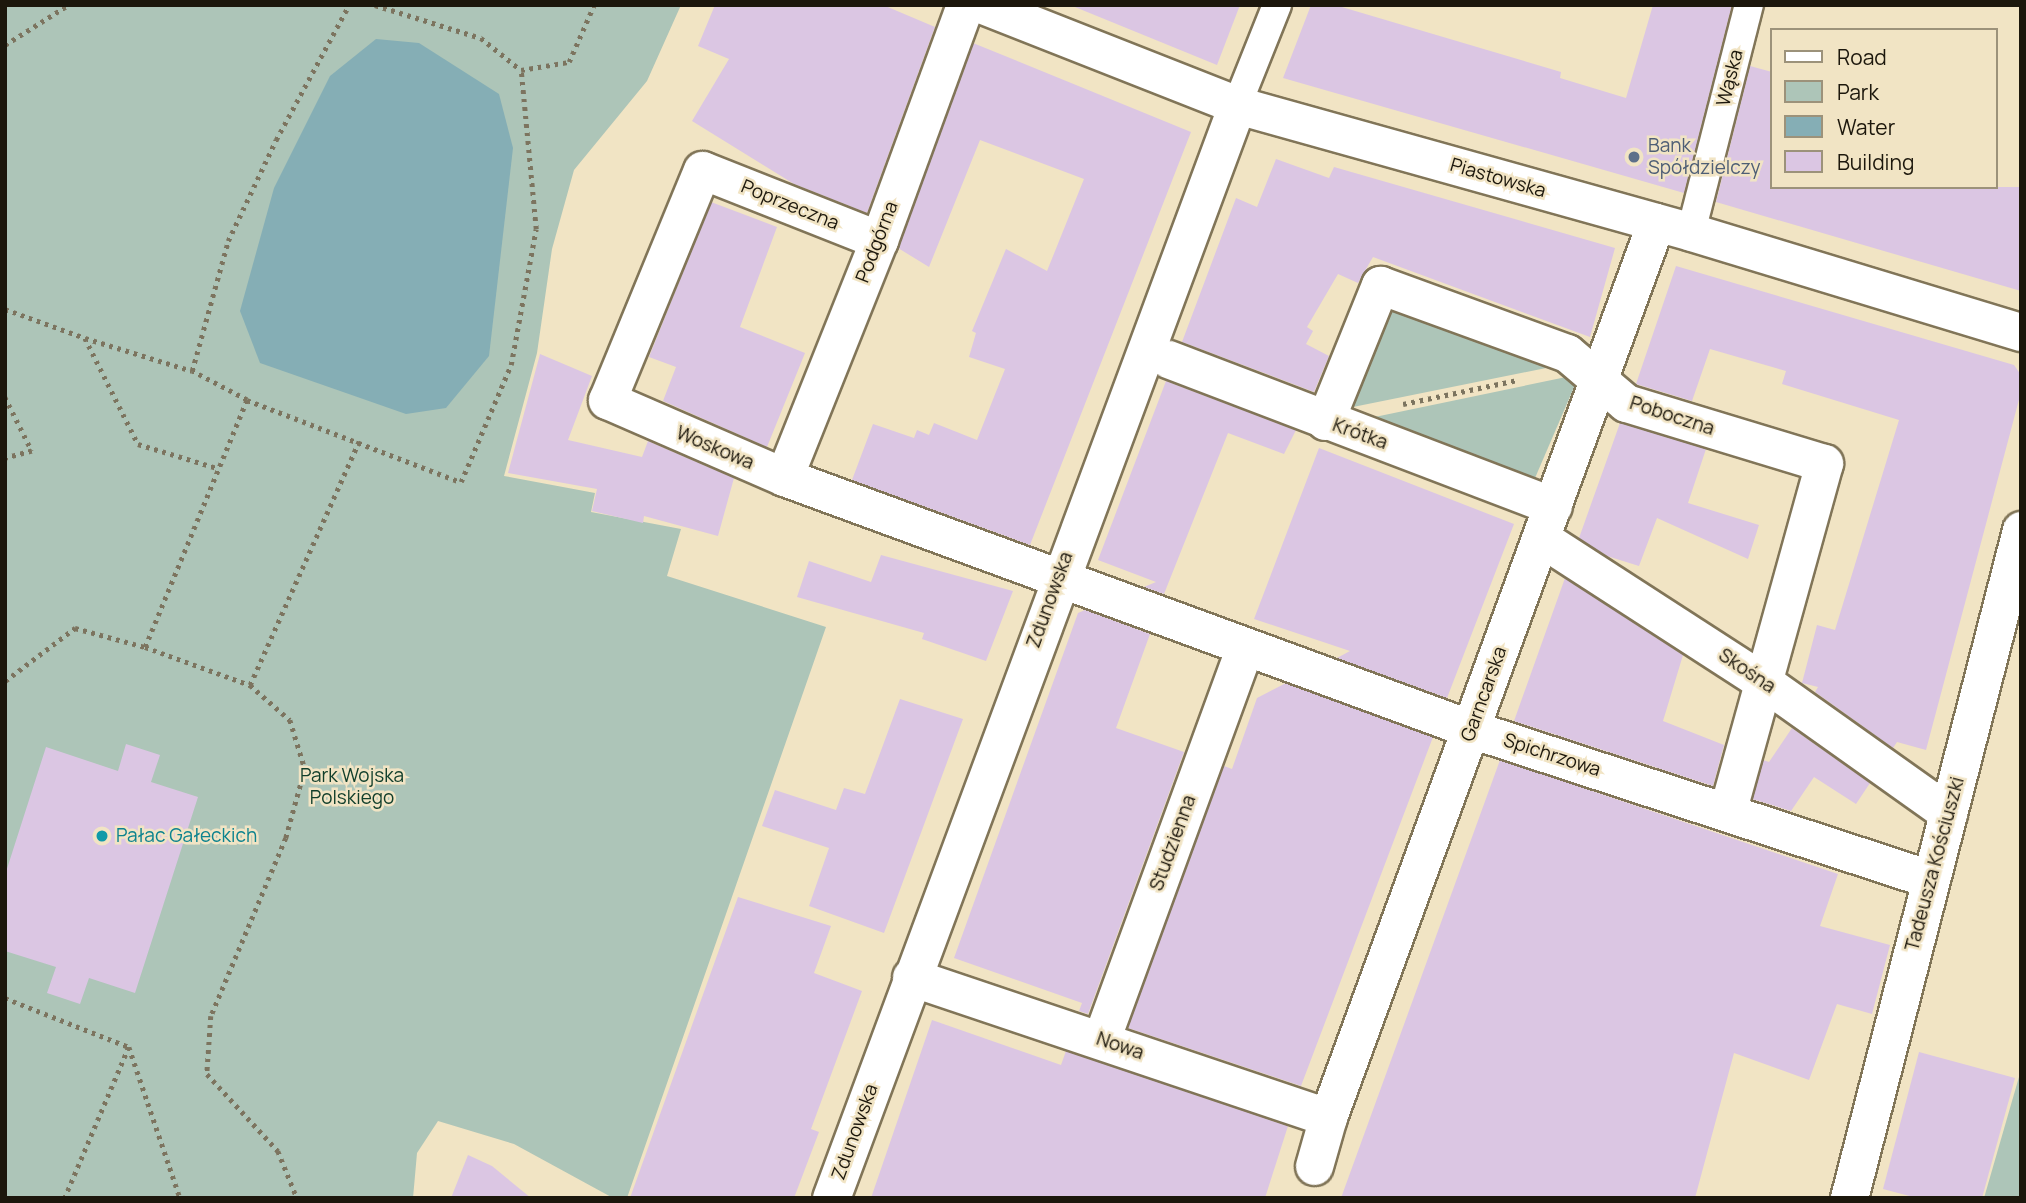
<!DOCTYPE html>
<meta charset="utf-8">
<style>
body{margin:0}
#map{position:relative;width:2026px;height:1203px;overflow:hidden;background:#f1e4c4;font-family:Manrope,sans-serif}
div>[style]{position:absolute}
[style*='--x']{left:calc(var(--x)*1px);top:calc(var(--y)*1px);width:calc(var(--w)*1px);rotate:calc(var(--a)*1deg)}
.green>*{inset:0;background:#adc5b8}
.water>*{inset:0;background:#85aeb5}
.building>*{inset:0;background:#dbc6e3}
.path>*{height:4.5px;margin-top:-2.25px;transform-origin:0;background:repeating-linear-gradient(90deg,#7c745f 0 3.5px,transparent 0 8.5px)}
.roads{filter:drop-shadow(2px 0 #817558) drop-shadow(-2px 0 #817558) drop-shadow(0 2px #817558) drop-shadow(0 -2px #817558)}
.pedestrian>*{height:28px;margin:-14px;padding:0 14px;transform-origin:14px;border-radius:14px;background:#fff}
.minor>*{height:37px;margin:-18.5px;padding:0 18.5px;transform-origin:18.5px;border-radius:18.5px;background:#fff}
.dots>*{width:19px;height:19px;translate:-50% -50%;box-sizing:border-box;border:4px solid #f1e4c4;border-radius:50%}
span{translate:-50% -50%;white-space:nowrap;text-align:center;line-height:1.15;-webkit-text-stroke:5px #f1e4c4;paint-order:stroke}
.street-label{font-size:19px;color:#1c170c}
.service-label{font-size:19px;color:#4e5e75}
.left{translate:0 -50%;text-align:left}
.park-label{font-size:19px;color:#103e2b}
.culture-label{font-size:19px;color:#0d838f}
.frame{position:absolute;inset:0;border:7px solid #1c170c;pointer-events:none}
.legend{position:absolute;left:1770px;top:28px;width:228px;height:161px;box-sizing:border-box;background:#f1e4c4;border:2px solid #9c927a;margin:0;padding:9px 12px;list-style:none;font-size:21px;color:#1c170c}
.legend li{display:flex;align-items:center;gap:14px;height:35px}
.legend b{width:35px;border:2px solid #9c927a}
</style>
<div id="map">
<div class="green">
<i style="clip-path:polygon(5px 5px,681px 5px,647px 81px,574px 170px,552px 249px,537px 353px,504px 476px,595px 493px,591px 512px,681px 529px,667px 576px,826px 627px,627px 1198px,613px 1198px,514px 1144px,438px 1121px,417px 1153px,413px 1198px,5px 1198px)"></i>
<i style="clip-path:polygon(1388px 307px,1561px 365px,1353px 407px,1348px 402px)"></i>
<i style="clip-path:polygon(1571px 376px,1575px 385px,1532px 485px,1370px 418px)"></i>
<i style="clip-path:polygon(2021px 1070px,2021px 1198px,1984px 1198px)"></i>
</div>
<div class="water">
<i style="clip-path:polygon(376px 39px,419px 43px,499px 94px,513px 148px,489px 356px,446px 408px,406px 414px,260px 363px,240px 311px,274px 188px,330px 76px)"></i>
</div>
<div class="building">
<i style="clip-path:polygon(715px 5px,883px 5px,935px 27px,867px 213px,794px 184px,692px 121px,729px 59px,698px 46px)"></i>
<i style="clip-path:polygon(1070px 5px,1240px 5px,1217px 65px)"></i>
<i style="clip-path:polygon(1311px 5px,1335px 5px,1561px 72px,1560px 78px,1626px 98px,1653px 5px,1732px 5px,1684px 193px,1283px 78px)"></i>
<i style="clip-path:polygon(973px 43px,1191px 132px,1030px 545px,852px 480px,873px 424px,914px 438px,917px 430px,929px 435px,934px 423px,977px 440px,1005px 369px,969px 357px,976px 333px,972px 331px,1006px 249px,1047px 271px,1084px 179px,980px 140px,929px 267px,898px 248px)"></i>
<i style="clip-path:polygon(1750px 66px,1772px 72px,1772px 187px,2021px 187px,2021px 291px,1716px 202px)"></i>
<i style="clip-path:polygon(1276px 159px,1329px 178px,1334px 167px,1615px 248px,1590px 337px,1373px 257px,1358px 283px,1338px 274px,1307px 327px,1313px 331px,1306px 344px,1329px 356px,1314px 392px,1182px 342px,1236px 198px,1257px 207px)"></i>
<i style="clip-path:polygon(711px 202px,777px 227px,740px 327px,805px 353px,767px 447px,663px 401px,676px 367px,649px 357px)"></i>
<i style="clip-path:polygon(1676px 266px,2014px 365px,2021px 375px,2021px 392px,1926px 750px,1897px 742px,1893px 748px,1815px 692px,1818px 687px,1802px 683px,1817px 625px,1835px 630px,1899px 420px,1782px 384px,1786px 371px,1710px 349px,1692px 401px,1636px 384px)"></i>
<i style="clip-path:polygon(540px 354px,592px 376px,568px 440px,642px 457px,648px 441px,734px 478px,718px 536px,644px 516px,643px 523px,592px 511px,597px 489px,508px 473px)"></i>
<i style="clip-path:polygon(1166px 381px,1296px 430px,1284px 454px,1228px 433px,1164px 594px,1144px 587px,1156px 582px,1098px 560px)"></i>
<i style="clip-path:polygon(1620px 423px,1706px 449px,1688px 503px,1759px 525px,1748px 559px,1657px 518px,1639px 566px,1607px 556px,1579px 538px)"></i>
<i style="clip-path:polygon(1319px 448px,1514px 524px,1447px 698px,1337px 658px,1350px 651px,1254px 619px)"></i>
<i style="clip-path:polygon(881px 555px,1013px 591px,986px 661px,922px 639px,924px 633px,797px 597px,809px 561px,871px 582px)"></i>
<i style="clip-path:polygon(1565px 578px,1683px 655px,1663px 721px,1724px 745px,1713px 786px,1514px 721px)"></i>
<i style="clip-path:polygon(1085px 610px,1150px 634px,1116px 728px,1184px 752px,1088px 1014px,1079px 1011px,1082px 1003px,954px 958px,1078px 613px)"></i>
<i style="clip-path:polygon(1286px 683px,1433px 737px,1301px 1086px,1128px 1028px,1224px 766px,1232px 769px,1257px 698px)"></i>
<i style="clip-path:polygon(900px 699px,963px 719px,884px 933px,809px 906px,829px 848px,762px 826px,775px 790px,836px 810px,844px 788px,865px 794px)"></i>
<i style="clip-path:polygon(1792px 728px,1870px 783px,1856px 804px,1814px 777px,1791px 811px,1752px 799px,1763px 760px,1769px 762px)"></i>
<i style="clip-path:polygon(126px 744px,160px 755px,151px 782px,198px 797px,135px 993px,89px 978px,80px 1004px,47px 993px,56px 967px,5px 951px,5px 875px,46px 747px,118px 771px)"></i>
<i style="clip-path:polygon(1500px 760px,1838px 874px,1820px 926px,1890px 945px,1872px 1014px,1837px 1004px,1809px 1080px,1734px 1053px,1695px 1198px,1341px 1198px)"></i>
<i style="clip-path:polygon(738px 897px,831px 926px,814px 973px,862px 991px,811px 1129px,819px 1132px,794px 1198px,630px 1198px)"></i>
<i style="clip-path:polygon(932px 1020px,1061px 1065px,1066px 1051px,1288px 1126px,1265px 1198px,871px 1198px)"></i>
<i style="clip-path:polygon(1919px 1052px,2015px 1078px,1982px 1198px,1917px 1198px,1883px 1189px)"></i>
<i style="clip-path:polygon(468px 1155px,492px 1166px,531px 1198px,451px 1198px)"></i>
</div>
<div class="path">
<i style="--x:375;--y:5;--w:111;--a:17.3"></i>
<i style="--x:481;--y:38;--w:51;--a:38.7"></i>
<i style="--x:5;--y:45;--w:75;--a:-32.4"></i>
<i style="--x:5;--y:309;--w:85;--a:19.9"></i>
<i style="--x:85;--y:338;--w:119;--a:63.4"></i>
<i style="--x:138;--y:444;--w:83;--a:16.9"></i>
<i style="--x:85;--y:338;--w:112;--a:17.1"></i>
<i style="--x:5;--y:397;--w:60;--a:63.4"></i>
<i style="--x:32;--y:451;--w:28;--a:165"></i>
<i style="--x:247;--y:400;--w:229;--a:21"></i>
<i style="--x:461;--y:482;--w:127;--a:-66.9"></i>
<i style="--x:511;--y:365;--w:138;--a:-79.6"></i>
<i style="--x:536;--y:229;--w:160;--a:-95.4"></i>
<i style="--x:521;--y:70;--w:49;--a:-9.5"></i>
<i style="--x:569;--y:62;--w:62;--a:-66.3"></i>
<i style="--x:1403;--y:404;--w:117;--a:-11.8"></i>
<i style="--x:145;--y:647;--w:112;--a:19.9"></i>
<i style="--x:250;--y:685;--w:53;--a:41.2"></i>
<i style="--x:290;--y:720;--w:51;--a:73"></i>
<i style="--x:305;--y:769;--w:72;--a:105.4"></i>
<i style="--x:286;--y:838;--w:193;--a:112.8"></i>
<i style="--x:211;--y:1016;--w:58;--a:93.9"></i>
<i style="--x:207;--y:1074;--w:105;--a:47.3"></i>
<i style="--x:278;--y:1151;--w:51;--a:68"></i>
<i style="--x:5;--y:681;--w:88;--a:-37.1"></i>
<i style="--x:75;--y:628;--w:73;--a:15.2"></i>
<i style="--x:145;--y:647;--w:267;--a:-67.6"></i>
<i style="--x:247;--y:400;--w:62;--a:-152.2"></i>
<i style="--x:192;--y:371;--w:135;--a:-74.5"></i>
<i style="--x:228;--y:241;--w:112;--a:-64.6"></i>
<i style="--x:276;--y:140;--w:153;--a:-61.6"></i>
<i style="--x:250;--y:685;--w:267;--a:-65.9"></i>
<i style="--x:5;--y:998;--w:133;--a:21.6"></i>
<i style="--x:129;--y:1047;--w:164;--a:113"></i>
<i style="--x:129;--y:1047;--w:159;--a:71.3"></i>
</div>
<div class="roads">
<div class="pedestrian">
<i style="--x:1237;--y:105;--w:108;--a:-68.2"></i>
<i style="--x:1691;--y:232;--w:234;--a:-75.7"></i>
</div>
<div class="minor">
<i style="--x:983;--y:5;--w:273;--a:21.5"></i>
<i style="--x:1237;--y:105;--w:471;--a:15.6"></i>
<i style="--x:1691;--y:232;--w:345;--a:16.9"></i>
<i style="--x:879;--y:240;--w:190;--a:-158.4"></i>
<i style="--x:702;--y:170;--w:249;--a:112.4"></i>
<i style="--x:607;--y:400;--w:193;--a:23.5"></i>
<i style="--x:784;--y:477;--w:732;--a:20.14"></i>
<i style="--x:1471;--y:729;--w:484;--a:18.1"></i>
<i style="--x:1168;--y:359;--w:412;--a:20.9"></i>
<i style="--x:1325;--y:421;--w:147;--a:-68"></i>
<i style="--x:1380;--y:285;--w:199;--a:20"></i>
<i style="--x:1567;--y:353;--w:77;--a:40.3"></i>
<i style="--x:1626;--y:403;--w:207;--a:16.9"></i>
<i style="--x:1824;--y:463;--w:362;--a:105.5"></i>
<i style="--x:784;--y:477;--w:255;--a:-68.2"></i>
<i style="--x:879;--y:240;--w:250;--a:-69.9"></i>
<i style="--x:1541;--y:538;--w:265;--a:32.9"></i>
<i style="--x:1764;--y:682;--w:226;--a:35.4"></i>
<i style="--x:911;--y:977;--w:440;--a:18.6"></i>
<i style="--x:1101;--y:1040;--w:419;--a:-69.9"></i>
<i style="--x:1314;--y:1166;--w:51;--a:-74.1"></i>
<i style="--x:1328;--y:1117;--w:953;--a:-69.87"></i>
<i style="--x:831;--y:1198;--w:1166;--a:-69.62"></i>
<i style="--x:1849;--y:1198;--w:690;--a:-75.56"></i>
</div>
</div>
<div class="dots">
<i style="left:1634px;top:157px;background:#5c6f8a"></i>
<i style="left:102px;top:836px;background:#0f9aa8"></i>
</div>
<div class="street-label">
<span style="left:1730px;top:78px;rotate:-76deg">Wąska</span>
<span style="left:1498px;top:178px;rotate:16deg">Piastowska</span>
<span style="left:790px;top:205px;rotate:22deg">Poprzeczna</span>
<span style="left:877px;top:242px;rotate:-69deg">Podgórna</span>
<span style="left:1672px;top:416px;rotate:18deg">Poboczna</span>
<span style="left:1360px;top:434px;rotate:20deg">Krótka</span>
<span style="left:715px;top:448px;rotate:23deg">Woskowa</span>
<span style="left:1050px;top:600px;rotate:-70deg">Zdunowska</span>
<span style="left:1747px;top:671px;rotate:34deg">Skośna</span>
<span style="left:1484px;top:694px;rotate:-70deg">Garncarska</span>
<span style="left:1552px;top:755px;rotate:18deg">Spichrzowa</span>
<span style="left:1173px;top:843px;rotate:-70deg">Studzienna</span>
<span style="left:1935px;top:864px;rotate:-75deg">Tadeusza Kościuszki</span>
<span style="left:1120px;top:1046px;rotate:19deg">Nowa</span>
<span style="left:855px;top:1132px;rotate:-70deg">Zdunowska</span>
</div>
<div class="service-label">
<span class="left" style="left:1648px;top:157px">Bank<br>Spółdzielczy</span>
</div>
<div class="park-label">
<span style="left:352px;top:787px">Park Wojska<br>Polskiego</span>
</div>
<div class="culture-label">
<span class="left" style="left:116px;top:836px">Pałac Gałeckich</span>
</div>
<div class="frame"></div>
<ul class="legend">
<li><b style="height:9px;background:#fff"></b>Road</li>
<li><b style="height:19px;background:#adc5b8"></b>Park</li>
<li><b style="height:19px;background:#85aeb5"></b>Water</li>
<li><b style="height:19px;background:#dbc6e3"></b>Building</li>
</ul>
</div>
